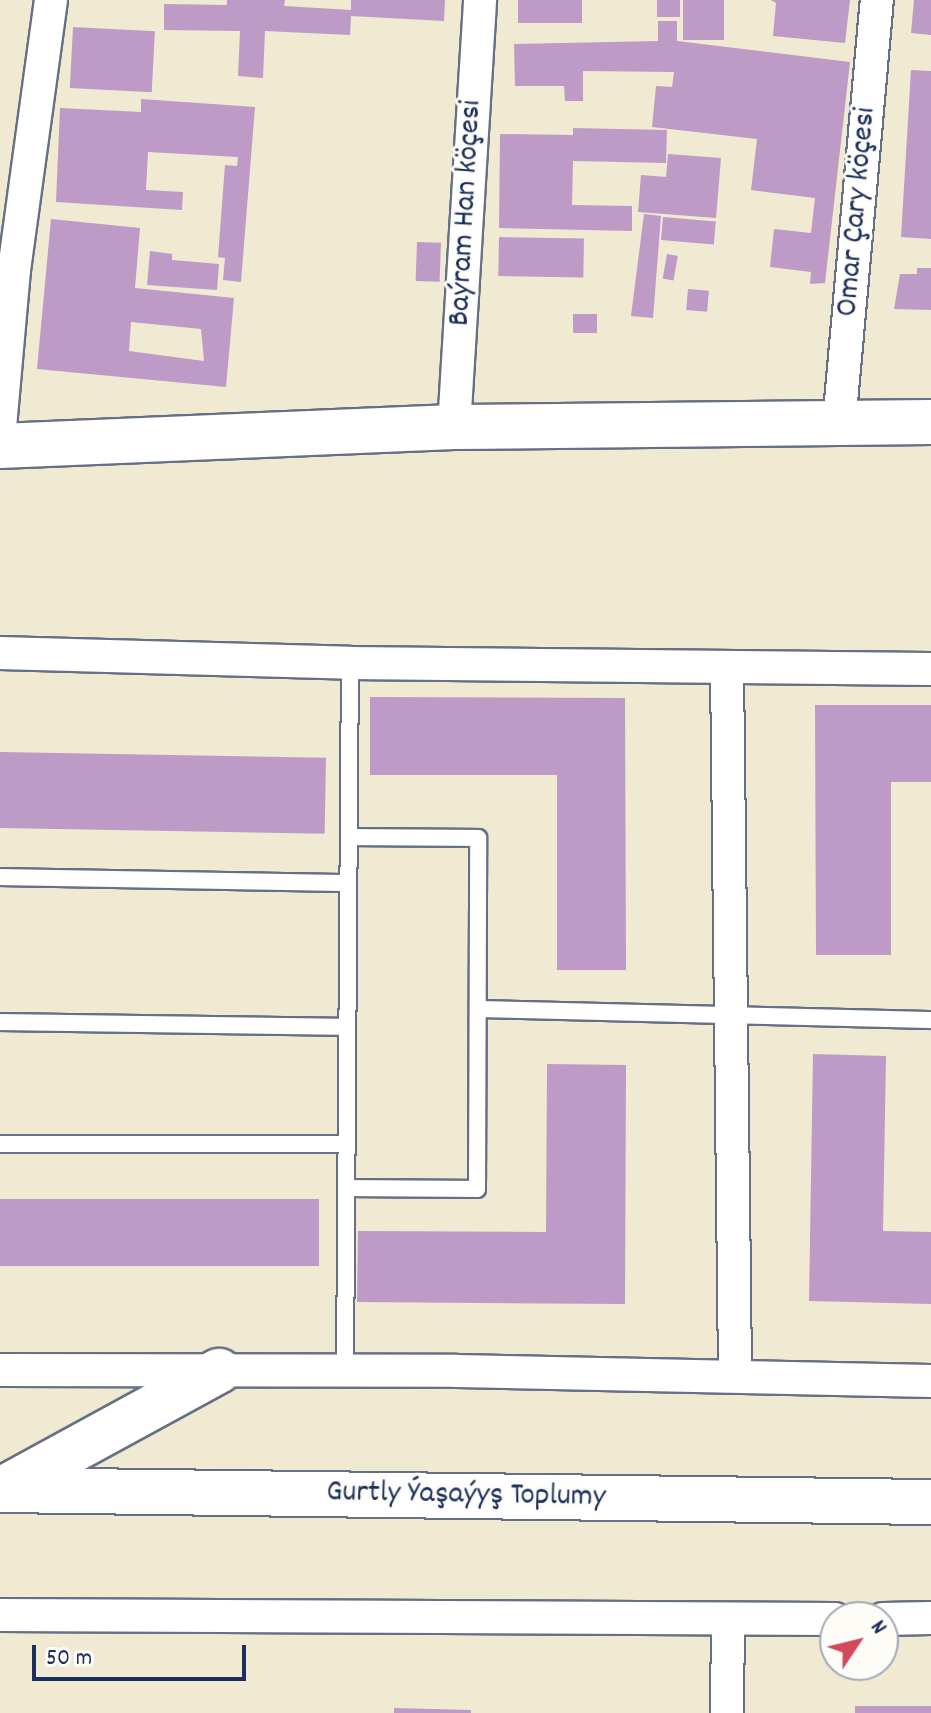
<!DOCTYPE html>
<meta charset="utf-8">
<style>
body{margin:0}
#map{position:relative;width:931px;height:1713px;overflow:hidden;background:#efead1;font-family:Dekko,sans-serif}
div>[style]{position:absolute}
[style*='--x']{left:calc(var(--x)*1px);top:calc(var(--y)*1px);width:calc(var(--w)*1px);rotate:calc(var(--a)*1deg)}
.building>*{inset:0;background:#be9ac6;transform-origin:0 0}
.roads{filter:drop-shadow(2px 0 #657086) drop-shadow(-2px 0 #657086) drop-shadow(0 2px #657086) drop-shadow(0 -2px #657086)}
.lane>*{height:16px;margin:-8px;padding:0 8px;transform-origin:8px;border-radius:8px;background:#fff}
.street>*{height:32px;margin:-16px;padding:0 16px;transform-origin:16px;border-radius:16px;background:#fff}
.secondary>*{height:44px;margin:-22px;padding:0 22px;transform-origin:22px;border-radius:22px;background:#fff}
span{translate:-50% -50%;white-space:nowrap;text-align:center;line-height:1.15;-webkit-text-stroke:6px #fdfcf7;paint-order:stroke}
.street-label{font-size:32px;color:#1b2f5e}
.north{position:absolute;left:819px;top:1601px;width:80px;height:80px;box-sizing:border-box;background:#fdfcf7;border:2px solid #a3aaba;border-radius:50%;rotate:55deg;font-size:22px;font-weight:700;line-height:32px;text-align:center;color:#1b2f5e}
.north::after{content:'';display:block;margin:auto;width:28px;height:36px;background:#d1495b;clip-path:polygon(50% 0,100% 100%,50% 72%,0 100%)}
.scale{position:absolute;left:32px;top:1645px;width:214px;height:36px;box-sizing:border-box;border:4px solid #1b2f5e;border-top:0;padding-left:10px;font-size:24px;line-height:28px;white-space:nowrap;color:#1b2f5e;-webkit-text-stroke:6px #fdfcf7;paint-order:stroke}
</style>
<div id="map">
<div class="building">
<i style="clip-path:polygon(227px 0,285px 0,284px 6px,351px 10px,351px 0,445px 0,444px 21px,351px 16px,350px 35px,265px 31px,263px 78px,238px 76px,240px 31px,164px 30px,164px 4px,227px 5px)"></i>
<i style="left:518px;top:0;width:64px;height:23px"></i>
<i style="left:657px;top:0;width:23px;height:17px"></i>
<i style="left:683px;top:0;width:41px;height:40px"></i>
<i style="clip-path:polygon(771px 0,850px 0,845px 43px,773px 36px,776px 3px)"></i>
<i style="clip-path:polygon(914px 0,931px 0,931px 35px,911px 33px)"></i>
<i style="clip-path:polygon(658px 21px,677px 21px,677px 41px,850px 62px,825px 283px,810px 284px,811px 272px,770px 267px,774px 229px,811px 233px,815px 198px,751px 190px,757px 139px,652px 127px,656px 86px,672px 87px,674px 72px,583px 71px,583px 101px,565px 101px,564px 86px,515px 86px,514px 44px,658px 41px)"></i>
<i style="left:73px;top:27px;width:82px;height:61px;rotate:3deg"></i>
<i style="clip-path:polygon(911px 70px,931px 71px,931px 239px,901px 237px)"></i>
<i style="clip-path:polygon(141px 99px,255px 107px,241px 282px,223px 280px,225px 258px,218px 257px,225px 165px,237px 166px,238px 157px,148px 152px,146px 190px,183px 192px,182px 210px,56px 202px,60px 108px,141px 112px)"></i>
<i style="clip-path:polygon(573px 128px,667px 130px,666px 163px,573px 161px,572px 205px,632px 206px,632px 231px,499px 228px,500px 134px,573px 135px)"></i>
<i style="clip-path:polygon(668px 154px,721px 158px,716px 218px,638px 212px,641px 175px,666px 177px)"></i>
<i style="clip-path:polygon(644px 214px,661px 216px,653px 318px,631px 316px)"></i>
<i style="left:663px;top:217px;width:53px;height:23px;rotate:5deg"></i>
<i style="clip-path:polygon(evenodd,51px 219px,140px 228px,135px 288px,234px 298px,226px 387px,37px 369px,51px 219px,131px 322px,201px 329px,204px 361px,129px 351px,131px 322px)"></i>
<i style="left:499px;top:237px;width:85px;height:39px;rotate:1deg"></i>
<i style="left:417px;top:242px;width:24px;height:39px;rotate:2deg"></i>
<i style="clip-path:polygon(150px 251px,172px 254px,172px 260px,219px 264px,217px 290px,147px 285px)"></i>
<i style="left:667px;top:254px;width:11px;height:25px;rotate:10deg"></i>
<i style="clip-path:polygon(917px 268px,931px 268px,931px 310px,894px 309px,900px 274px,917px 274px)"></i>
<i style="left:688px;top:289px;width:21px;height:21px;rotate:5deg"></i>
<i style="left:573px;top:314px;width:24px;height:19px"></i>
<i style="clip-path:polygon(370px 697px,625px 698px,626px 970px,557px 970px,557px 775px,370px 775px)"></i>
<i style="clip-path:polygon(815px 705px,931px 705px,931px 782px,891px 782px,891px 955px,816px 955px)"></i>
<i style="left:0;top:752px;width:326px;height:76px;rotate:1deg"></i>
<i style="clip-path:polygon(813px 1054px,886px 1056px,883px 1231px,931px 1232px,931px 1304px,809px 1301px)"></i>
<i style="clip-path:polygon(547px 1064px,626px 1065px,625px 1304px,357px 1302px,358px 1231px,546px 1232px)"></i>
<i style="left:0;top:1199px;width:319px;height:67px"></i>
<i style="left:855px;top:1706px;width:76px;height:9px"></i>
<i style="clip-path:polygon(394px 1708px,471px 1710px,471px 1713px,394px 1713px)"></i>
</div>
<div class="roads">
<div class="lane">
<i style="--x:0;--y:877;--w:348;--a:1"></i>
<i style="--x:478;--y:1009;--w:453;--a:1.4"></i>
<i style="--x:0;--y:1022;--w:347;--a:0.8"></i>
<i style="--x:0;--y:1144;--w:347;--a:0"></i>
<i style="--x:348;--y:1188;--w:129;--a:0.4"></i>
<i style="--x:477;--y:1189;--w:351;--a:-89.8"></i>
<i style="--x:478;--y:838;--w:129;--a:-179.6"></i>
<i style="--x:345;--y:1371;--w:708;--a:-89.6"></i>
</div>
<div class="street">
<i style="--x:839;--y:424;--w:426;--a:-84.9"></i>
<i style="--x:0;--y:427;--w:158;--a:-84.9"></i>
<i style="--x:14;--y:270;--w:273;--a:-82.2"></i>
<i style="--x:454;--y:427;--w:428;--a:-86.5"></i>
<i style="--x:0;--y:653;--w:350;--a:1.6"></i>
<i style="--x:350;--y:663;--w:581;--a:0.59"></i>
<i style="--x:727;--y:667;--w:709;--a:89.35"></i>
<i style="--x:0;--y:1370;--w:456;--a:0.1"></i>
<i style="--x:456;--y:1371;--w:475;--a:1.2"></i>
<i style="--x:0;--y:1615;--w:835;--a:0.27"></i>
<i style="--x:883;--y:1619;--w:48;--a:-1.2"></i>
<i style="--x:727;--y:1713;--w:93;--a:-89.4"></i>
</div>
<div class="secondary">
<i style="--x:0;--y:446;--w:454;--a:-2.4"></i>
<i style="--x:454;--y:427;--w:477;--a:-0.6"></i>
<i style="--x:4;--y:1488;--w:245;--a:-28.6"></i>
<i style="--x:0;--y:1490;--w:931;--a:0.74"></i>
</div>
</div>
<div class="street-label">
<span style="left:858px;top:212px;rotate:-85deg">Omar Çary köçesi</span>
<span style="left:467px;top:213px;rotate:-87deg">Baýram Han köçesi</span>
<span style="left:466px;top:1496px;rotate:1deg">Gurtly Ýaşaýyş Toplumy</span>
</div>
<div class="north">N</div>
<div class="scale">50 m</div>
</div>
